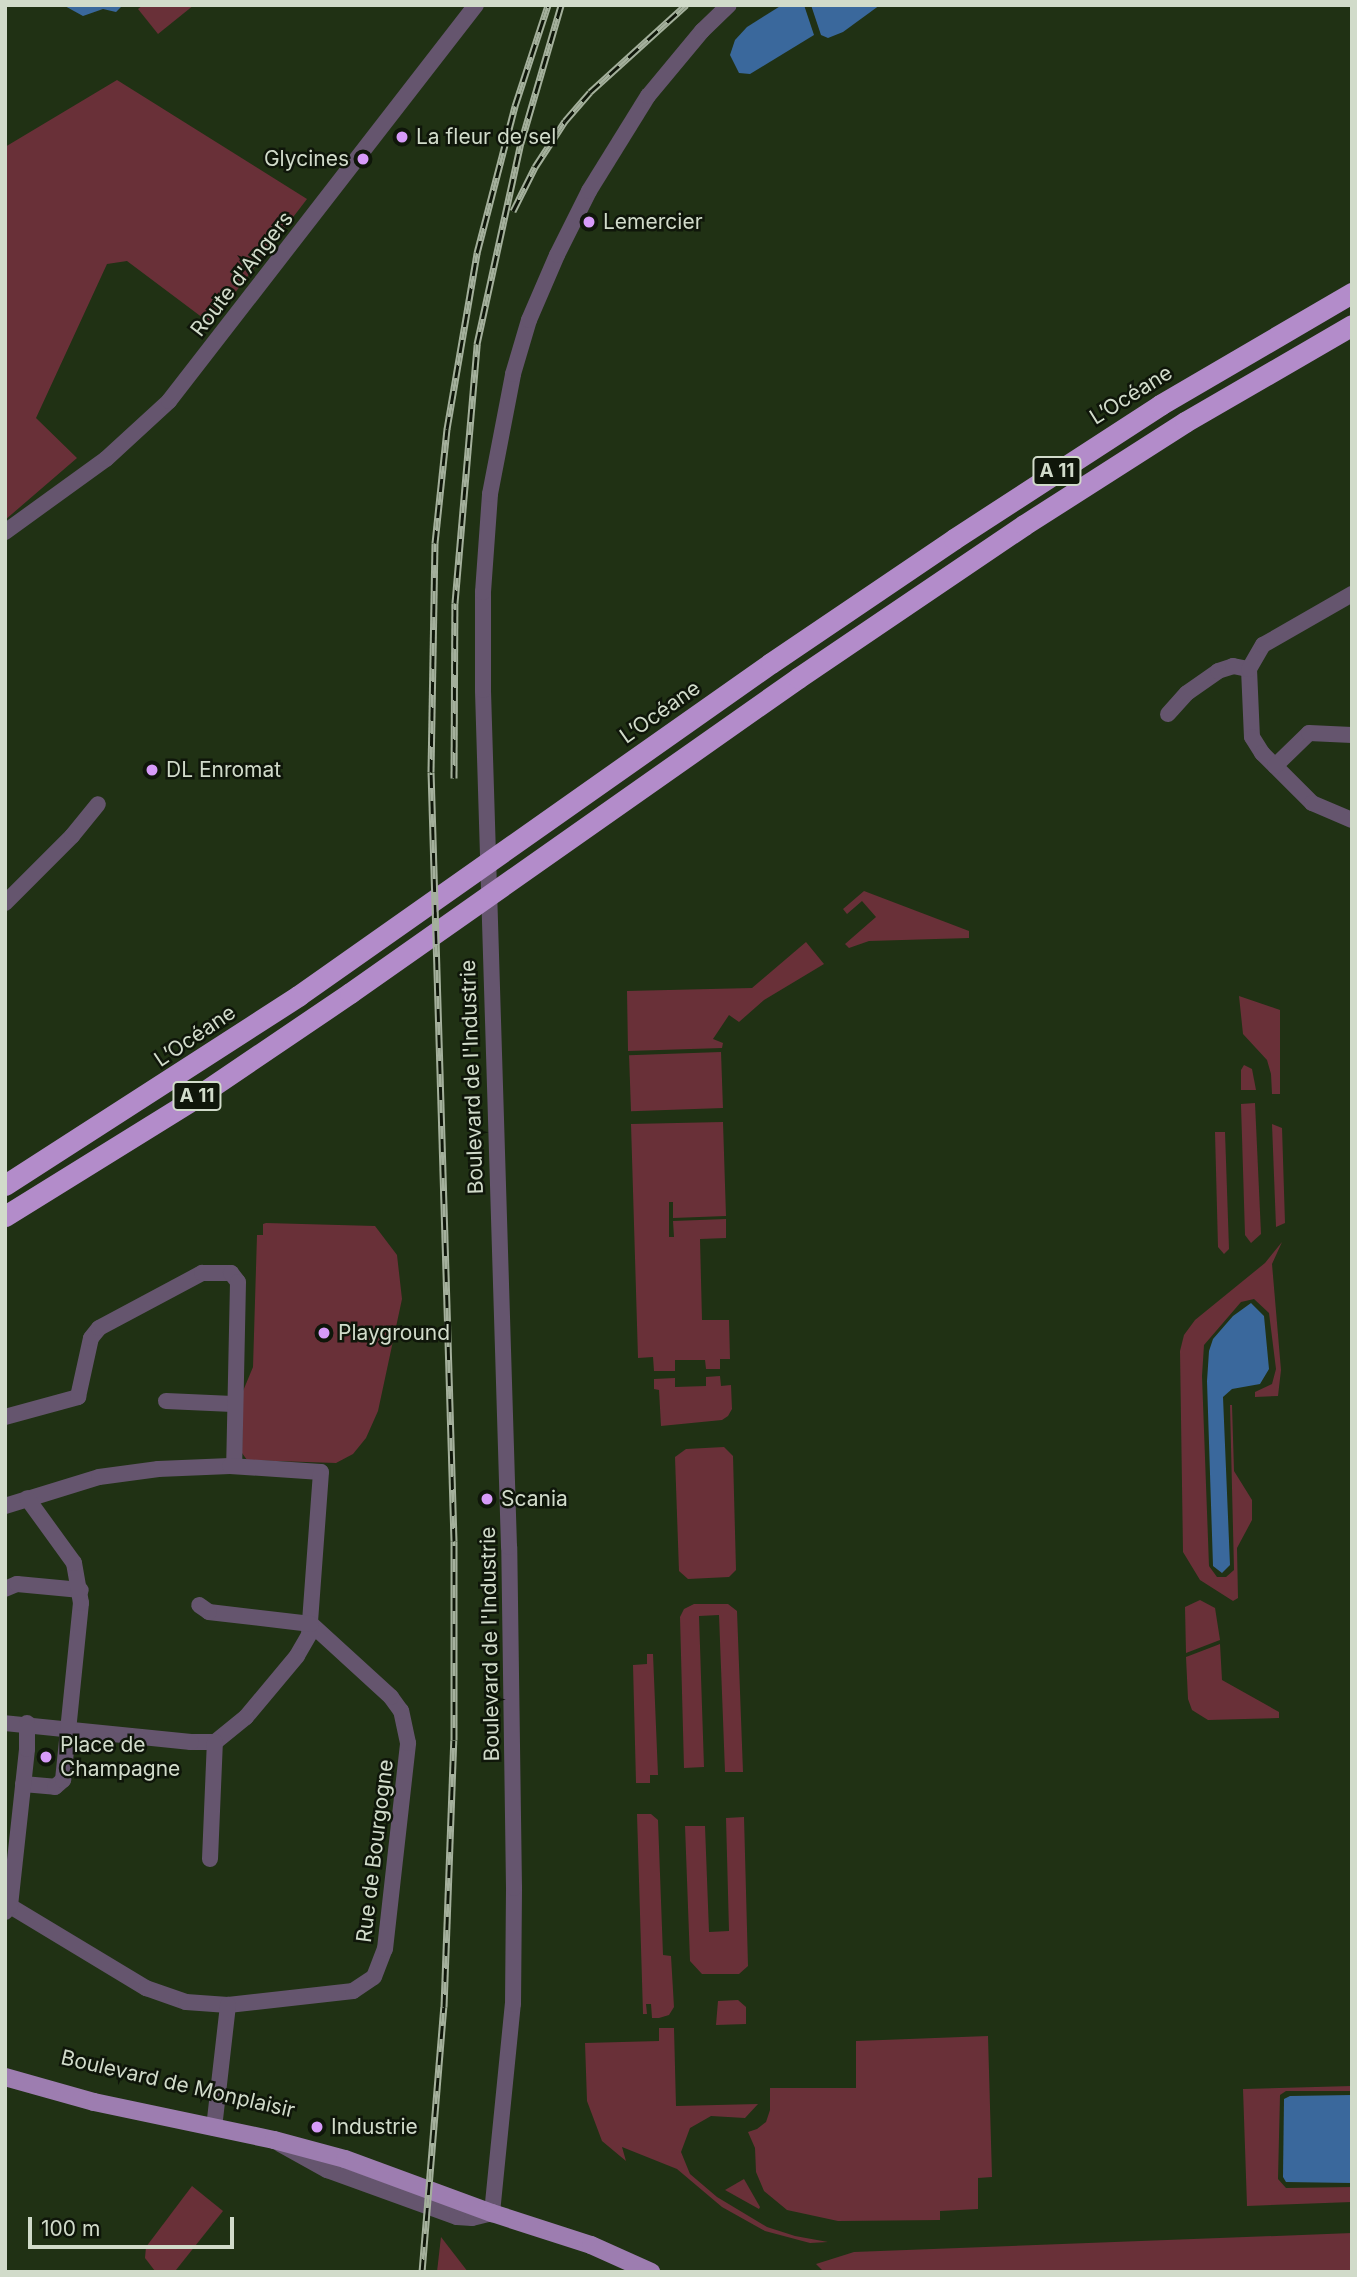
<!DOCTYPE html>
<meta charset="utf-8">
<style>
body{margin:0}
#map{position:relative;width:1357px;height:2277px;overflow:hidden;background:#203114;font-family:Inter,sans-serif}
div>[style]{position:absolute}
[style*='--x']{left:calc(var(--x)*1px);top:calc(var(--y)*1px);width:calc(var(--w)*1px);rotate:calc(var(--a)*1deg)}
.green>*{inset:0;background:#693038;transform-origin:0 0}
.water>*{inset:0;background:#3a689c}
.minor>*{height:16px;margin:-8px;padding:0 8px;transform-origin:8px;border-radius:8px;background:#65556e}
.major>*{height:18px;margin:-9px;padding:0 9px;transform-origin:9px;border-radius:9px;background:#9d7db0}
.highway>*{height:21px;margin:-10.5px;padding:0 10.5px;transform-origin:10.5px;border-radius:10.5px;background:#b38cca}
.rail>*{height:7px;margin-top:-3.5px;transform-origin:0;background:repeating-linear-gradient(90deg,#0f160a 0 13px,#a4b09c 0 26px);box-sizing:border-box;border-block:2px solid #a4b09c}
.dots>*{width:19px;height:19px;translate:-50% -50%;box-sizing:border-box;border:4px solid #0f160a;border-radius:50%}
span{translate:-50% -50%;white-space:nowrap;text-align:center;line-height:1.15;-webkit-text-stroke:5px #0f160a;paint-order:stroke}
.shield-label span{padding:2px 5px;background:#0f160a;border:2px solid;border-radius:5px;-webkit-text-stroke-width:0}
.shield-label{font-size:19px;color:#d1dbca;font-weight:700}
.poi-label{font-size:21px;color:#d1dbca}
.left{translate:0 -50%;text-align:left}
.right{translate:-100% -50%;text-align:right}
.street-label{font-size:21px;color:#d1dbca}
.frame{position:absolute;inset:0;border:7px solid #d1dbca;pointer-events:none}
.scale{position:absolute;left:28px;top:2217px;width:206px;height:32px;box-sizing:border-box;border:4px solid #d1dbca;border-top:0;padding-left:9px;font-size:21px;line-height:24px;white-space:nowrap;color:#d1dbca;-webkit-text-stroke:5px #0f160a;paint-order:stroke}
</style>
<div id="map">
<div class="green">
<i style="clip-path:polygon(143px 5px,194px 5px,158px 34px,138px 9px)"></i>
<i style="clip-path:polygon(117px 80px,307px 199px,211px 324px,127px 261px,107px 264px,36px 418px,77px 458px,5px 520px,5px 147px)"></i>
<i style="clip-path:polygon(864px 891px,969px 931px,969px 938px,869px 941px,849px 948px,845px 944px,876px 917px,862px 901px,847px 914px,843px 909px)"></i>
<i style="clip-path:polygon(806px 942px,824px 964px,764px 1000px,739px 1022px,729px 1015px,713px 1039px,723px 1043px,722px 1048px,628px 1051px,627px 991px,752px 988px)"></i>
<i style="clip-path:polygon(1239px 996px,1280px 1010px,1280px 1094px,1272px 1094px,1271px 1074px,1267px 1060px,1243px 1034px)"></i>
<i style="left:721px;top:1052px;width:56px;height:92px;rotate:88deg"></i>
<i style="clip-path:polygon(1244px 1065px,1252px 1069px,1256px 1090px,1241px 1090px,1241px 1070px)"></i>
<i style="clip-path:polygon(1255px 1103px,1261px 1234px,1251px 1243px,1245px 1235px,1241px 1104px)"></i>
<i style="clip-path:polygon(723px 1122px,726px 1216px,673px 1218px,673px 1202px,669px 1202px,669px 1237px,674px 1237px,673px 1221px,726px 1219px,726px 1238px,700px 1239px,702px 1320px,729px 1320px,730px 1359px,720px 1359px,720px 1369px,706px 1369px,705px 1360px,675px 1360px,675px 1371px,654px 1371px,653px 1357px,638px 1358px,631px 1124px)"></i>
<i style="clip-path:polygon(1272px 1124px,1282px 1128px,1285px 1223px,1276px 1227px)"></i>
<i style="clip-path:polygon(1215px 1132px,1225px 1132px,1229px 1249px,1224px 1254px,1218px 1247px)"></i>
<i style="clip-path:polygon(266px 1223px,375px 1226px,397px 1255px,402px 1299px,378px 1411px,366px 1438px,353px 1454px,336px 1463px,247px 1460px,242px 1453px,243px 1391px,253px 1367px,257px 1235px,263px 1235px,263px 1224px)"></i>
<i style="clip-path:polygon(1282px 1242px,1272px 1264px,1281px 1370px,1278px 1396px,1255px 1397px,1255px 1392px,1272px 1384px,1276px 1369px,1269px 1313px,1254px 1299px,1241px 1302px,1204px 1345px,1202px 1376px,1209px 1566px,1217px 1577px,1226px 1577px,1234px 1570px,1230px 1405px,1232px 1405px,1234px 1471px,1252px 1500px,1252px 1520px,1237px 1548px,1238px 1598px,1233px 1601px,1200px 1580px,1183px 1552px,1180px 1351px,1184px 1335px,1195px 1320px,1265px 1263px)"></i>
<i style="clip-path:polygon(720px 1376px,721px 1386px,731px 1385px,732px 1409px,728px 1416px,722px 1420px,661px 1426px,659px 1390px,654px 1389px,654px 1379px,675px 1378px,675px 1387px,706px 1386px,706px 1377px)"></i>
<i style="clip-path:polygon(724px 1447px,733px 1456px,736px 1570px,729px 1577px,688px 1579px,679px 1571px,675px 1457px,686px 1449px)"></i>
<i style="clip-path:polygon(1200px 1600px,1215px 1608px,1220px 1640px,1186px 1653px,1185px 1607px)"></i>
<i style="clip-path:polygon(694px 1604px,728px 1604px,737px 1611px,743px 1772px,725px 1772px,719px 1615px,699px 1616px,704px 1767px,684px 1768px,680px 1617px,684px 1609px)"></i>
<i style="clip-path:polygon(1220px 1644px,1222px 1680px,1279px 1712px,1279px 1718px,1208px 1720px,1192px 1710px,1188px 1699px,1186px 1657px)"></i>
<i style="clip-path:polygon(647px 1654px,653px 1654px,658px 1775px,650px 1775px,650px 1783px,636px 1783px,633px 1665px,647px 1664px)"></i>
<i style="clip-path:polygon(637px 1814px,651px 1814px,658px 1820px,663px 1955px,671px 1956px,674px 2007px,669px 2015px,659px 2018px,652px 2018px,651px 2004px,646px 2004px,647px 2014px,643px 2014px)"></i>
<i style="clip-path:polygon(744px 1817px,748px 1966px,739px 1974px,702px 1974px,690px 1961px,685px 1826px,705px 1826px,709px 1932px,729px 1931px,726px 1818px)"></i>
<i style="clip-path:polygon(738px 2000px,746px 2007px,746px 2024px,716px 2025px,718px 2001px)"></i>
<i style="clip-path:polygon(659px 2028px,674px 2028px,676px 2106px,758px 2104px,745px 2118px,711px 2116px,690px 2128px,681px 2152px,690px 2174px,717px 2197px,767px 2227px,795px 2236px,828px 2242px,810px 2243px,765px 2231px,722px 2207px,677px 2169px,622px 2147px,626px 2161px,602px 2141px,587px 2101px,585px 2043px,659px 2041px)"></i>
<i style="clip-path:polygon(988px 2036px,992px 2177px,978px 2178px,978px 2209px,940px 2211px,940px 2220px,838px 2221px,787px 2210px,764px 2191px,756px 2172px,755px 2148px,748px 2132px,757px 2129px,766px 2122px,770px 2110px,770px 2088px,856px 2088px,856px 2041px)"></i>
<i style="clip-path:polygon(1352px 2086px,1352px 2091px,1286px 2091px,1280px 2095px,1278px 2179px,1286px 2188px,1352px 2187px,1352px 2202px,1247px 2206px,1243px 2089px)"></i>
<i style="clip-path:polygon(744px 2179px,760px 2207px,759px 2209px,725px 2190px)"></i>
<i style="clip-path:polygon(192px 2186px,223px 2211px,176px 2270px,155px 2271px,145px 2258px,146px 2247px)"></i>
<i style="clip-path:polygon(1352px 2233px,1352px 2272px,824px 2272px,816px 2264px,854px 2252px)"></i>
<i style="clip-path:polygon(441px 2237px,468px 2272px,437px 2272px)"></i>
</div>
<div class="water">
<i style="clip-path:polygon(63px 5px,121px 5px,121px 7px,116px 12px,103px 9px,83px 16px)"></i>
<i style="clip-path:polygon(782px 5px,804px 5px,814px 35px,750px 74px,739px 73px,730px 55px,735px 40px,747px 27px)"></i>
<i style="clip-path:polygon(811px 5px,880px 5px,843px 32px,828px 38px,821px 35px)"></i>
<i style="clip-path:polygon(1251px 1303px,1264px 1316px,1269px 1369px,1260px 1384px,1232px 1389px,1223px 1397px,1230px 1565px,1222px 1573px,1213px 1566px,1207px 1381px,1209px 1351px,1213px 1339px,1233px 1316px)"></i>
<i style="clip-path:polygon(1352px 2095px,1352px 2183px,1286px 2182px,1283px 2177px,1284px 2099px,1290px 2096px)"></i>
</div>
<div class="minor">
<i style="--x:5;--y:532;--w:125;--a:-35.9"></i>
<i style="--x:106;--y:459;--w:86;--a:-42.6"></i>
<i style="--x:169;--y:401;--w:501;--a:-52.22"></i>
<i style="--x:1249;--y:669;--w:68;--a:87.5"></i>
<i style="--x:1252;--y:737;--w:19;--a:58"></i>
<i style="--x:1262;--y:753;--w:71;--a:45"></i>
<i style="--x:1312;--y:803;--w:43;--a:23"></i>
<i style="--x:1168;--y:714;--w:28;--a:-48"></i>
<i style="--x:1187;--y:693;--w:38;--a:-35"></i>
<i style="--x:1218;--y:671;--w:16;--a:-18"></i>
<i style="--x:1233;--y:666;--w:16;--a:11"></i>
<i style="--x:1249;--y:669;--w:28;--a:-60"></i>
<i style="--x:1263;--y:645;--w:103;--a:-29.8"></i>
<i style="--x:1275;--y:766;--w:47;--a:-44.1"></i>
<i style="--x:1309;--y:733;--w:43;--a:2.7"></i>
<i style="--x:5;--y:903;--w:95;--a:-45"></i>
<i style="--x:72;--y:836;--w:41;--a:-50.9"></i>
<i style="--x:166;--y:1401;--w:67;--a:2.6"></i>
<i style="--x:5;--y:1417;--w:76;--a:-15.3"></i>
<i style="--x:78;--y:1397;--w:60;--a:-77.6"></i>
<i style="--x:91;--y:1338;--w:13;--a:-51"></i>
<i style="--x:99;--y:1328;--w:117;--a:-28.1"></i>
<i style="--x:202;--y:1273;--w:29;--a:0"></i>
<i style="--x:231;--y:1273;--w:11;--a:52"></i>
<i style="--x:238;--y:1282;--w:184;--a:91.2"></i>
<i style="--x:5;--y:1506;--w:98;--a:-17.1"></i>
<i style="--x:99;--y:1477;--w:60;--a:-7.7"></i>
<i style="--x:158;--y:1469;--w:72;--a:-2.4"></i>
<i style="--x:230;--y:1466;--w:91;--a:3.8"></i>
<i style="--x:321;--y:1472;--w:163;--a:94.2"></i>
<i style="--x:309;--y:1635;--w:24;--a:120"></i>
<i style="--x:297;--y:1656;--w:80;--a:129.9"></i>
<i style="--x:246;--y:1717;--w:40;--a:141"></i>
<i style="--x:215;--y:1742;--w:24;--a:180"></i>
<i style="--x:191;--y:1742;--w:187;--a:-174.2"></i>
<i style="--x:5;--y:1589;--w:13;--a:-23"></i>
<i style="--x:17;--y:1584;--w:64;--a:5.4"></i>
<i style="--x:23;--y:1784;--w:32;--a:5"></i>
<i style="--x:55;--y:1787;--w:11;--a:-41"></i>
<i style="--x:63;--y:1780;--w:178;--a:-84.2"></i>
<i style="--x:81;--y:1603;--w:41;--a:-99.9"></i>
<i style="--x:74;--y:1563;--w:80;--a:-125.9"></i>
<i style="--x:210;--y:1859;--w:117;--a:-87.6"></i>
<i style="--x:10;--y:1906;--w:159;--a:31.1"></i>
<i style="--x:146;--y:1988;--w:42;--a:19.3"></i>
<i style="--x:186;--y:2002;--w:42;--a:4.1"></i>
<i style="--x:228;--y:2005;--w:126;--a:-6.4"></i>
<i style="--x:353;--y:1991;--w:25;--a:-34"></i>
<i style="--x:374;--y:1977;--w:30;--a:-69"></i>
<i style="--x:385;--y:1949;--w:207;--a:-83.6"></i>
<i style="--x:408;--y:1743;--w:33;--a:-102"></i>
<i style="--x:401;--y:1711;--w:17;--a:-126"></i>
<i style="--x:391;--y:1697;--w:108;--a:-137.6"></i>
<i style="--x:311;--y:1624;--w:103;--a:-173.3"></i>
<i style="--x:209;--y:1612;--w:12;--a:-145"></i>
<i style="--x:5;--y:1912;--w:8;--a:-50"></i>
<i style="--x:10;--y:1906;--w:158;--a:-83.8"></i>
<i style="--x:27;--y:1749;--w:26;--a:-90"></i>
<i style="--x:214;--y:2128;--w:124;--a:-83.5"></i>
<i style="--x:280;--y:2144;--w:54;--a:29"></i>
<i style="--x:327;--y:2170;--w:138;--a:19.9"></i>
<i style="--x:457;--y:2217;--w:15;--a:4"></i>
<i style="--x:472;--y:2218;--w:21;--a:-14"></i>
<i style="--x:492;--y:2213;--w:210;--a:-84.3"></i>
<i style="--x:513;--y:2004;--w:116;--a:-89.5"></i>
<i style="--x:514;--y:1888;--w:341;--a:-90.8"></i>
<i style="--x:509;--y:1547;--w:857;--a:-91.74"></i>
<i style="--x:483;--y:690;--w:98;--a:-90"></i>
<i style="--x:483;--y:592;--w:98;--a:-85.9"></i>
<i style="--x:490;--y:494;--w:122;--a:-79.1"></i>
<i style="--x:513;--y:374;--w:56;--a:-73.5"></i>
<i style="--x:529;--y:320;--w:71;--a:-66.7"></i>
<i style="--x:557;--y:255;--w:72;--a:-63.4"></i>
<i style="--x:589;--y:191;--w:112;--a:-58.2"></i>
<i style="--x:648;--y:96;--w:85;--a:-50.3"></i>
<i style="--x:702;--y:31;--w:37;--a:-44"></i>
</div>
<div class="major">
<i style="--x:5;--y:2077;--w:92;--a:15.7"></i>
<i style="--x:94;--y:2102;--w:184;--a:11.9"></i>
<i style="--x:274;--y:2140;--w:73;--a:15"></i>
<i style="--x:345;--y:2159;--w:157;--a:20.2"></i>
<i style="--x:492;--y:2213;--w:104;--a:17.9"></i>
<i style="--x:591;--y:2245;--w:66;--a:24.2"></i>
</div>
<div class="highway">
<i style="--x:5;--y:1185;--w:349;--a:-32.8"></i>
<i style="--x:298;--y:996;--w:578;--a:-35.15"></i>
<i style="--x:771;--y:663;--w:221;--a:-34.1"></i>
<i style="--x:954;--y:539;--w:246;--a:-33"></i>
<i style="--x:1160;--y:405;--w:222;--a:-30.3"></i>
<i style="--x:5;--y:1216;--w:224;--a:-31.8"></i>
<i style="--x:195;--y:1098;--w:187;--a:-34.1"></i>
<i style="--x:350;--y:993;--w:548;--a:-35.11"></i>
<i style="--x:798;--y:678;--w:273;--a:-34.1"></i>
<i style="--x:1024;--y:525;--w:191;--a:-32.6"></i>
<i style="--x:1185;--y:422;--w:193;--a:-30.1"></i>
</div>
<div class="rail">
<i style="--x:513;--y:211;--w:49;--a:-63.4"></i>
<i style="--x:535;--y:167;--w:55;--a:-56.9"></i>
<i style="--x:565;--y:121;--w:38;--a:-49"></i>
<i style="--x:590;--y:92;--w:130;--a:-42.2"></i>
<i style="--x:454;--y:778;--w:175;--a:-89.7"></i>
<i style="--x:455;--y:603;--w:260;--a:-85.1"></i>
<i style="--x:477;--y:344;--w:206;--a:-77.7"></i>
<i style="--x:521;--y:143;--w:144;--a:-73.8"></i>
<i style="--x:422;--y:2272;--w:266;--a:-85.3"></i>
<i style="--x:444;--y:2007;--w:267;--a:-87.9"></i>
<i style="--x:454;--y:1740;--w:199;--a:-90"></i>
<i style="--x:454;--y:1541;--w:769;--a:-91.71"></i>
<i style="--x:431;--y:772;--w:229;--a:-89"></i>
<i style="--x:435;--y:543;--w:115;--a:-84"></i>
<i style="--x:447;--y:429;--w:179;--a:-80.3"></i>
<i style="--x:477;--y:253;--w:152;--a:-75.5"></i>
<i style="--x:515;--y:106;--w:106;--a:-71.9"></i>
</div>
<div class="dots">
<i style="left:402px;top:137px;background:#d79bf9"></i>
<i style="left:363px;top:159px;background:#d79bf9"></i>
<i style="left:589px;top:222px;background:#d79bf9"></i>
<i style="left:152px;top:770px;background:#d79bf9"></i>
<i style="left:324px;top:1333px;background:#d79bf9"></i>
<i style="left:487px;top:1499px;background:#d79bf9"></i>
<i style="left:46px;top:1757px;background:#d79bf9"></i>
<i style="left:317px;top:2127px;background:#d79bf9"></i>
</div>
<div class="shield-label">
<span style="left:1057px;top:471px">A 11</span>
<span style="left:197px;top:1096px">A 11</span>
</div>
<div class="poi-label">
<span class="left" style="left:416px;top:137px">La fleur de sel</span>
<span class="right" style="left:349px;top:159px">Glycines</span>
<span class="left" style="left:603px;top:222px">Lemercier</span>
<span class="left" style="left:166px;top:770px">DL Enromat</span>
<span class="left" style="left:338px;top:1333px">Playground</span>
<span class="left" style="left:501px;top:1499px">Scania</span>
<span class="left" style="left:60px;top:1757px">Place de<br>Champagne</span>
<span class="left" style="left:331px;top:2127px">Industrie</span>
</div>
<div class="street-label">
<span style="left:242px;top:274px;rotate:-52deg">Route d'Angers</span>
<span style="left:1131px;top:395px;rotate:-32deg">L’Océane</span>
<span style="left:660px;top:712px;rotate:-35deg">L’Océane</span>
<span style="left:195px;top:1036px;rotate:-34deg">L’Océane</span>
<span style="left:472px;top:1077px;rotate:-92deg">Boulevard de l'Industrie</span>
<span style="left:490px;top:1644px;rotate:-91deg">Boulevard de l'Industrie</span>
<span style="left:375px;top:1851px;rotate:-83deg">Rue de Bourgogne</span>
<span style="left:178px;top:2084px;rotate:13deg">Boulevard de Monplaisir</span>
</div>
<div class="frame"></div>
<div class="scale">100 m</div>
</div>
